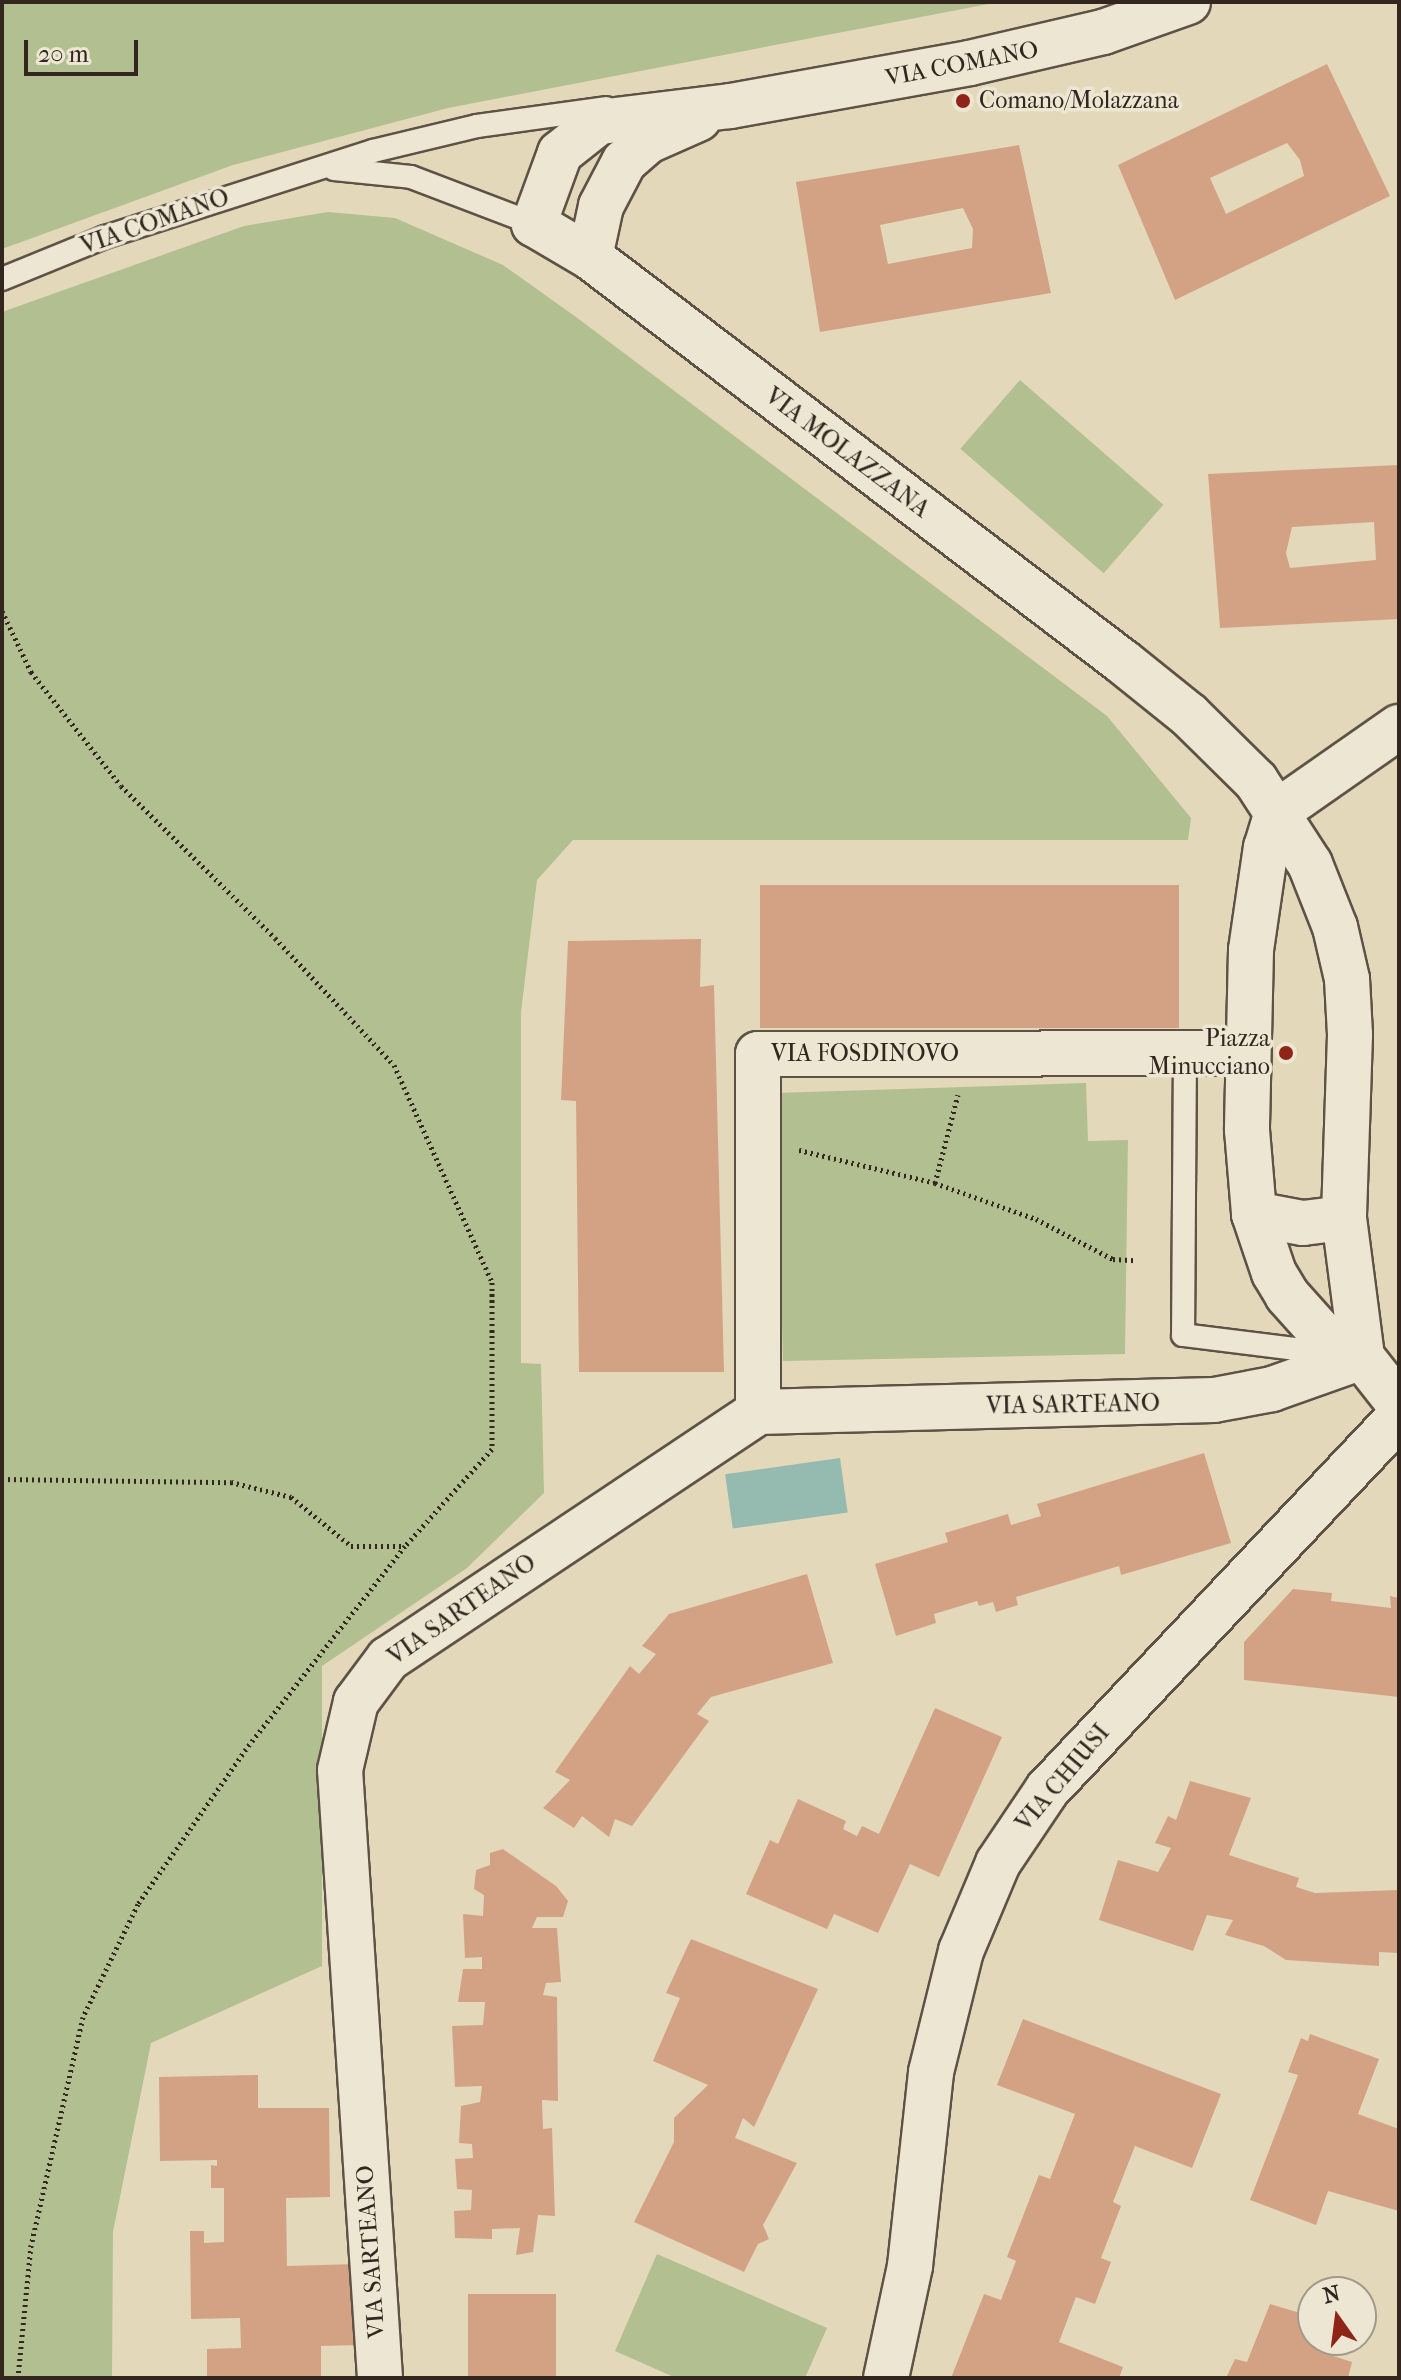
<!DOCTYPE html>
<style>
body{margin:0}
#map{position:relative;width:1401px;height:2380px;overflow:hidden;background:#e4d8ba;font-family:"IM FELL French Canon",serif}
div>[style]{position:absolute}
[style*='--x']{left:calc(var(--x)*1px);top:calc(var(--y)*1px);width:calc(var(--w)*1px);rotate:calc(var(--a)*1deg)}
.green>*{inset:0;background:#b2bf91;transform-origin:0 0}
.water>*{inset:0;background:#95baaf;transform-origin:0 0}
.building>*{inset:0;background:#d3a285;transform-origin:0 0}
.path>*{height:5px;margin-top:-2.5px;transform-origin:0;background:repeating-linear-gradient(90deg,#32261f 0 2px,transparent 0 6px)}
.roads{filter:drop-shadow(2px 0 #5e5246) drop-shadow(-2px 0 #5e5246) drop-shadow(0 2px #5e5246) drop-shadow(0 -2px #5e5246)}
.service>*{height:22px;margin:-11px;padding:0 11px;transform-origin:11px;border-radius:11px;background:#ede6d2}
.minor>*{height:44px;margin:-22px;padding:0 22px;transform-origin:22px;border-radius:22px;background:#ede6d2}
.tertiary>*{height:44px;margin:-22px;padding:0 22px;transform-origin:22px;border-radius:22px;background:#ede6d2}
.dots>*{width:22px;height:22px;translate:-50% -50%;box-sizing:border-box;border:4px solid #ede6d2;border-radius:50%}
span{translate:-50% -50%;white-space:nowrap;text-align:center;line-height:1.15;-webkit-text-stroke:7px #ede6d2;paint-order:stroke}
.street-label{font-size:24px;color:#32261f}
.poi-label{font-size:24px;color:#32261f}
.left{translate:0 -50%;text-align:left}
.right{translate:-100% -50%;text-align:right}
.frame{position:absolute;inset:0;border:4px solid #32261f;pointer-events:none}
.north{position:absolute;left:1297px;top:2276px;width:80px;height:80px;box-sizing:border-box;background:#ede6d2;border:2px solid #a2998a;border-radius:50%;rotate:346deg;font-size:22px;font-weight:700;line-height:32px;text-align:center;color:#32261f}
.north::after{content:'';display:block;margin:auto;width:28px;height:36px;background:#8f2418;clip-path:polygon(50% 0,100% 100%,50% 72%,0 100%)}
.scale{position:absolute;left:24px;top:40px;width:114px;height:36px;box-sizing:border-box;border:4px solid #32261f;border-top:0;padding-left:10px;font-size:24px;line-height:28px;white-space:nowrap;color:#32261f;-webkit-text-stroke:6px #ede6d2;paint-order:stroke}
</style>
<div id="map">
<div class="green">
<i style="clip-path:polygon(2px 2px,999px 2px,448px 108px,233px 165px,2px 249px)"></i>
<i style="clip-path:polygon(328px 212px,395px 218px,503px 265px,576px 317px,1107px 716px,1191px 818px,1188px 840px,573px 840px,537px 880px,521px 1012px,521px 1363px,541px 1364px,544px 1493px,467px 1568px,322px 1666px,322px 1966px,151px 2043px,113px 2232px,112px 2378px,2px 2378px,2px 312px,244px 226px)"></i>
<i style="left:1020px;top:380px;width:190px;height:91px;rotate:41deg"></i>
<i style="clip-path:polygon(1086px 1083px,1088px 1141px,1128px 1140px,1125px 1354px,783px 1361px,776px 1093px)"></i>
<i style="clip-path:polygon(657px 2254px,827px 2328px,805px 2378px,676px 2378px,615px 2351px)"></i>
</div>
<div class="water">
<i style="left:840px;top:1458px;width:55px;height:116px;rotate:82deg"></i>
</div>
<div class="building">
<i style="clip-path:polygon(evenodd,1327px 64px,1390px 196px,1175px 300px,1118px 165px,1327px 64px,1287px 143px,1300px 160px,1304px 176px,1226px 214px,1210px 178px,1287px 143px)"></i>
<i style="clip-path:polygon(evenodd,1019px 145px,1051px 293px,820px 332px,796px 182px,1019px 145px,963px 208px,973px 229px,972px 248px,888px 264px,880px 225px,963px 208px)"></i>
<i style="clip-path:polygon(evenodd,1399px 465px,1399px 619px,1220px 628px,1208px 474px,1399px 465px,1374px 522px,1376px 560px,1290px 568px,1286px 553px,1292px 527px,1374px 522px)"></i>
<i style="left:760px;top:885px;width:419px;height:143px"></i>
<i style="clip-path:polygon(701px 939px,700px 987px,714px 985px,724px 1372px,579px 1372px,576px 1101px,561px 1100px,568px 941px)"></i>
<i style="clip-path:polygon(1204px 1453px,1231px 1543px,1121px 1575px,1119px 1566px,1016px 1597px,1018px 1605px,996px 1612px,993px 1602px,979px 1606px,977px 1601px,934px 1614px,936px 1623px,896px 1636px,875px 1564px,948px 1542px,945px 1533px,1008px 1514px,1011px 1525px,1041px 1516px,1037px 1504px)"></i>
<i style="clip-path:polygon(807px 1574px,833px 1663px,711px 1697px,697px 1714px,709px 1721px,632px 1826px,615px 1819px,609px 1837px,582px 1816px,574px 1828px,543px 1808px,570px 1780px,555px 1772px,630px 1666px,639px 1674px,656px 1654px,642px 1646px,669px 1614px)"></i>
<i style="clip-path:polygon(1293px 1589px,1332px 1593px,1331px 1601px,1391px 1608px,1390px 1596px,1399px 1598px,1399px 1697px,1244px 1680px,1244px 1642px)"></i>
<i style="clip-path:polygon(935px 1708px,1002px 1737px,939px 1877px,910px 1864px,878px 1933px,834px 1914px,827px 1929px,746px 1894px,770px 1840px,778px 1844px,798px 1799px,846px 1821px,843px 1829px,857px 1836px,862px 1826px,879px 1834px)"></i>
<i style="clip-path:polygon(1190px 1781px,1251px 1798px,1229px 1855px,1299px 1878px,1296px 1887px,1315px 1893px,1399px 1890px,1399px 1953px,1379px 1952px,1379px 1966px,1286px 1960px,1264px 1946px,1225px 1935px,1233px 1920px,1207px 1915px,1193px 1951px,1099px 1920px,1118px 1860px,1158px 1872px,1171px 1848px,1155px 1843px,1168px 1816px,1176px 1820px)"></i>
<i style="clip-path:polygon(503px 1849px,556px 1886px,568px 1901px,563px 1917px,537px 1917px,532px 1928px,557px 1928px,561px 1982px,546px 1983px,543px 1995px,557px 1997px,558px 2101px,542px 2100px,543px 2129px,552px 2128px,555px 2216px,538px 2215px,533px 2252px,516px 2255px,520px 2228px,492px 2229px,492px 2239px,455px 2238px,454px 2211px,471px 2210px,472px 2190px,457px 2189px,455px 2159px,473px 2158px,472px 2144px,459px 2143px,461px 2106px,480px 2102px,482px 2086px,455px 2087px,452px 2026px,483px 2025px,485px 2002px,458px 2002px,463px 1969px,482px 1969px,482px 1957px,465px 1958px,463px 1914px,483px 1916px,484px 1895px,474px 1889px,476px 1870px,490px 1865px,490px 1853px)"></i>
<i style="clip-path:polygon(691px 1939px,818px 1989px,754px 2127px,743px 2118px,735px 2138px,797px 2163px,763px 2225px,769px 2239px,758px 2244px,744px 2272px,634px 2222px,674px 2142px,674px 2118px,708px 2085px,653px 2061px,680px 1998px,666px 1993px)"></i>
<i style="clip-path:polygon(1023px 2019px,1221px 2094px,1192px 2168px,1135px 2146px,1113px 2202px,1121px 2206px,1101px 2258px,1111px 2262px,1095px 2304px,1076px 2297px,1059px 2342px,1123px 2367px,1119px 2378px,951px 2378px,984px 2294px,1001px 2300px,1016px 2261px,1007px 2257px,1039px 2175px,1050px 2179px,1075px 2114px,997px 2085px)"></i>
<i style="clip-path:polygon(1310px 2034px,1379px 2059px,1358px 2114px,1399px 2129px,1399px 2211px,1328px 2191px,1316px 2225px,1250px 2200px,1298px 2075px,1288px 2072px,1301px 2038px,1308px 2041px)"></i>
<i style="clip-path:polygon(258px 2075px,258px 2108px,329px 2108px,330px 2197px,286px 2198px,287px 2266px,357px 2264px,359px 2345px,321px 2346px,321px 2378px,207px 2378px,207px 2349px,241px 2348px,240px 2318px,191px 2319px,190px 2231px,204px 2231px,204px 2243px,224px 2242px,224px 2188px,211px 2188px,211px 2165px,217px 2166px,217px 2160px,160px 2161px,159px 2077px)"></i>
<i style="left:556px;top:2294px;width:84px;height:88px;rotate:90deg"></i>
<i style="clip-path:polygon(1270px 2304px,1310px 2316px,1313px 2340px,1323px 2340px,1318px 2351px,1352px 2362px,1348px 2378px,1226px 2378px,1235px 2359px,1247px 2362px)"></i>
</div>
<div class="path">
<i style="--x:2;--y:611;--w:68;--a:64.6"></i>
<i style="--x:31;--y:672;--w:145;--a:51.7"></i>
<i style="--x:121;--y:786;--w:216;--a:44.6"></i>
<i style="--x:275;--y:938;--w:174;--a:46.9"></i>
<i style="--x:394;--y:1065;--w:238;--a:65.7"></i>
<i style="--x:492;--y:1282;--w:167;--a:90"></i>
<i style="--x:492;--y:1449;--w:130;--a:131.9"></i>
<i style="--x:405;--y:1546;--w:258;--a:128.1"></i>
<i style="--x:246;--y:1749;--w:189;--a:124.9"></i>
<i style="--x:138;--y:1904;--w:126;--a:116"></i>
<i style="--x:83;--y:2017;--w:234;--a:102.8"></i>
<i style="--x:31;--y:2245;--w:134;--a:95.6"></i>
<i style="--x:799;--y:1150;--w:140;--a:13.6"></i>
<i style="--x:935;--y:1183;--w:107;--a:19.6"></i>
<i style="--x:1036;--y:1219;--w:87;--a:27.5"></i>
<i style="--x:1113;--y:1259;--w:22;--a:3"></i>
<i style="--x:935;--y:1183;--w:91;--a:-75.4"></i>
<i style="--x:2;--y:1479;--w:229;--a:0.8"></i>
<i style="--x:231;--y:1482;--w:62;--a:14"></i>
<i style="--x:291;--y:1497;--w:77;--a:39.2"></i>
<i style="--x:351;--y:1546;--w:53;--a:0"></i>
</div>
<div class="roads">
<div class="service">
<i style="--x:334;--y:169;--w:77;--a:5.9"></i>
<i style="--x:411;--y:177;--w:132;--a:20.9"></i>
<i style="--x:2;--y:279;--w:111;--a:-22.2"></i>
<i style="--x:105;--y:237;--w:281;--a:-17.8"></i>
<i style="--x:373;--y:151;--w:107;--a:-13.5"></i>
<i style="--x:477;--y:126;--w:130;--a:-7.9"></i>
<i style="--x:1185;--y:1054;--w:281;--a:90.4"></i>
<i style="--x:1183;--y:1335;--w:154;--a:7.1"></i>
</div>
<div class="minor">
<i style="--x:1277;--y:812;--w:149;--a:-34.9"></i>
<i style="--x:1254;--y:1214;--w:50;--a:10.4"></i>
<i style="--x:1303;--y:1223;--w:41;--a:-7"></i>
<i style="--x:758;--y:1412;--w:358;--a:-90"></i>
<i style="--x:758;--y:1054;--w:490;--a:-0.1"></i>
<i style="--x:380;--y:2378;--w:609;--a:-93.76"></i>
<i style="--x:340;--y:1770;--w:70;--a:-76.8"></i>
<i style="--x:356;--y:1702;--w:54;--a:-53.3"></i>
<i style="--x:388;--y:1659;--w:445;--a:-33.7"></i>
<i style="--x:758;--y:1412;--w:456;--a:-1.5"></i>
<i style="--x:1214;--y:1400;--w:59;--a:-10.7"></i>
<i style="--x:1272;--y:1389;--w:96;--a:-19.6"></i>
<i style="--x:886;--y:2378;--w:115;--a:-77.9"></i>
<i style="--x:910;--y:2266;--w:195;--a:-83.8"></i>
<i style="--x:931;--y:2072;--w:125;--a:-76.1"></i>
<i style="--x:961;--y:1951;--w:95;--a:-67.2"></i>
<i style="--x:998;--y:1863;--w:88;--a:-56.1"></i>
<i style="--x:1047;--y:1790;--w:513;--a:-46.66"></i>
</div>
<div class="tertiary">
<i style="--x:1188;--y:2;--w:90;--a:160.6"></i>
<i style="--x:1103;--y:32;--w:137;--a:166.9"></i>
<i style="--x:970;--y:63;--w:244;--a:169.8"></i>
<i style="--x:730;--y:106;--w:132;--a:173"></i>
<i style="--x:599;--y:122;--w:50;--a:141.5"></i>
<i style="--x:560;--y:153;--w:76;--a:110.1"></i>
<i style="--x:534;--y:224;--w:65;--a:30.5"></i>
<i style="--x:590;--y:257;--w:669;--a:37.23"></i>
<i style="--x:1123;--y:662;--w:85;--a:38.8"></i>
<i style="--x:1189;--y:715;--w:94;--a:44.6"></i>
<i style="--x:1256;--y:781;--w:99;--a:57"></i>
<i style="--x:1310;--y:864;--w:68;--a:68.4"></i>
<i style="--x:1335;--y:927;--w:53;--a:77"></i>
<i style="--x:1347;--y:979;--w:56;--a:86.9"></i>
<i style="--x:1350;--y:1035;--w:183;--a:91.9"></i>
<i style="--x:1344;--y:1218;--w:140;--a:82.6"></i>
<i style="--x:590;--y:257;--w:52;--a:-77.8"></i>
<i style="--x:601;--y:206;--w:50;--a:-62.4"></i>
<i style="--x:624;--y:162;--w:32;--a:-41"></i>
<i style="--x:648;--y:141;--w:55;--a:-23.7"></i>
<i style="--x:1277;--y:812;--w:37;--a:107"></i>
<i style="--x:1266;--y:847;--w:104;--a:98.3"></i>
<i style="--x:1251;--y:950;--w:180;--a:91.3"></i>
<i style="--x:1247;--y:1130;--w:84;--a:85.2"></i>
<i style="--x:1254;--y:1214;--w:62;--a:71.3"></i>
<i style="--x:1274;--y:1273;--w:26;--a:59"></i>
<i style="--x:1287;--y:1295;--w:52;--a:48.1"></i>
<i style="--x:1322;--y:1334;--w:46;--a:29.9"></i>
<i style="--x:1362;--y:1357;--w:60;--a:51.8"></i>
</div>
</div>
<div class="dots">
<i style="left:963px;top:101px;background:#8f2418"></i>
<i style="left:1286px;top:1053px;background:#8f2418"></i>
</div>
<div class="street-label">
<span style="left:962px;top:64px;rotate:-11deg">VIA COMANO</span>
<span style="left:155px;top:222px;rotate:-19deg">VIA COMANO</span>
<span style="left:847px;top:453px;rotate:37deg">VIA MOLAZZANA</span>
<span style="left:865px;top:1054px">VIA FOSDINOVO</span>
<span style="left:1073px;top:1405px;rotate:-1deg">VIA SARTEANO</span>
<span style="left:462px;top:1610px;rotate:-35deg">VIA SARTEANO</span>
<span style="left:1063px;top:1778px;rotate:-50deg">VIA CHIUSI</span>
<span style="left:371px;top:2252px;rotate:-94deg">VIA SARTEANO</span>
</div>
<div class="poi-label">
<span class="left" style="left:979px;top:101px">Comano/Molazzana</span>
<span class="right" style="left:1270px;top:1053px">Piazza<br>Minucciano</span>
</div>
<div class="frame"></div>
<div class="north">N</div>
<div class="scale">20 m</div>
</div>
